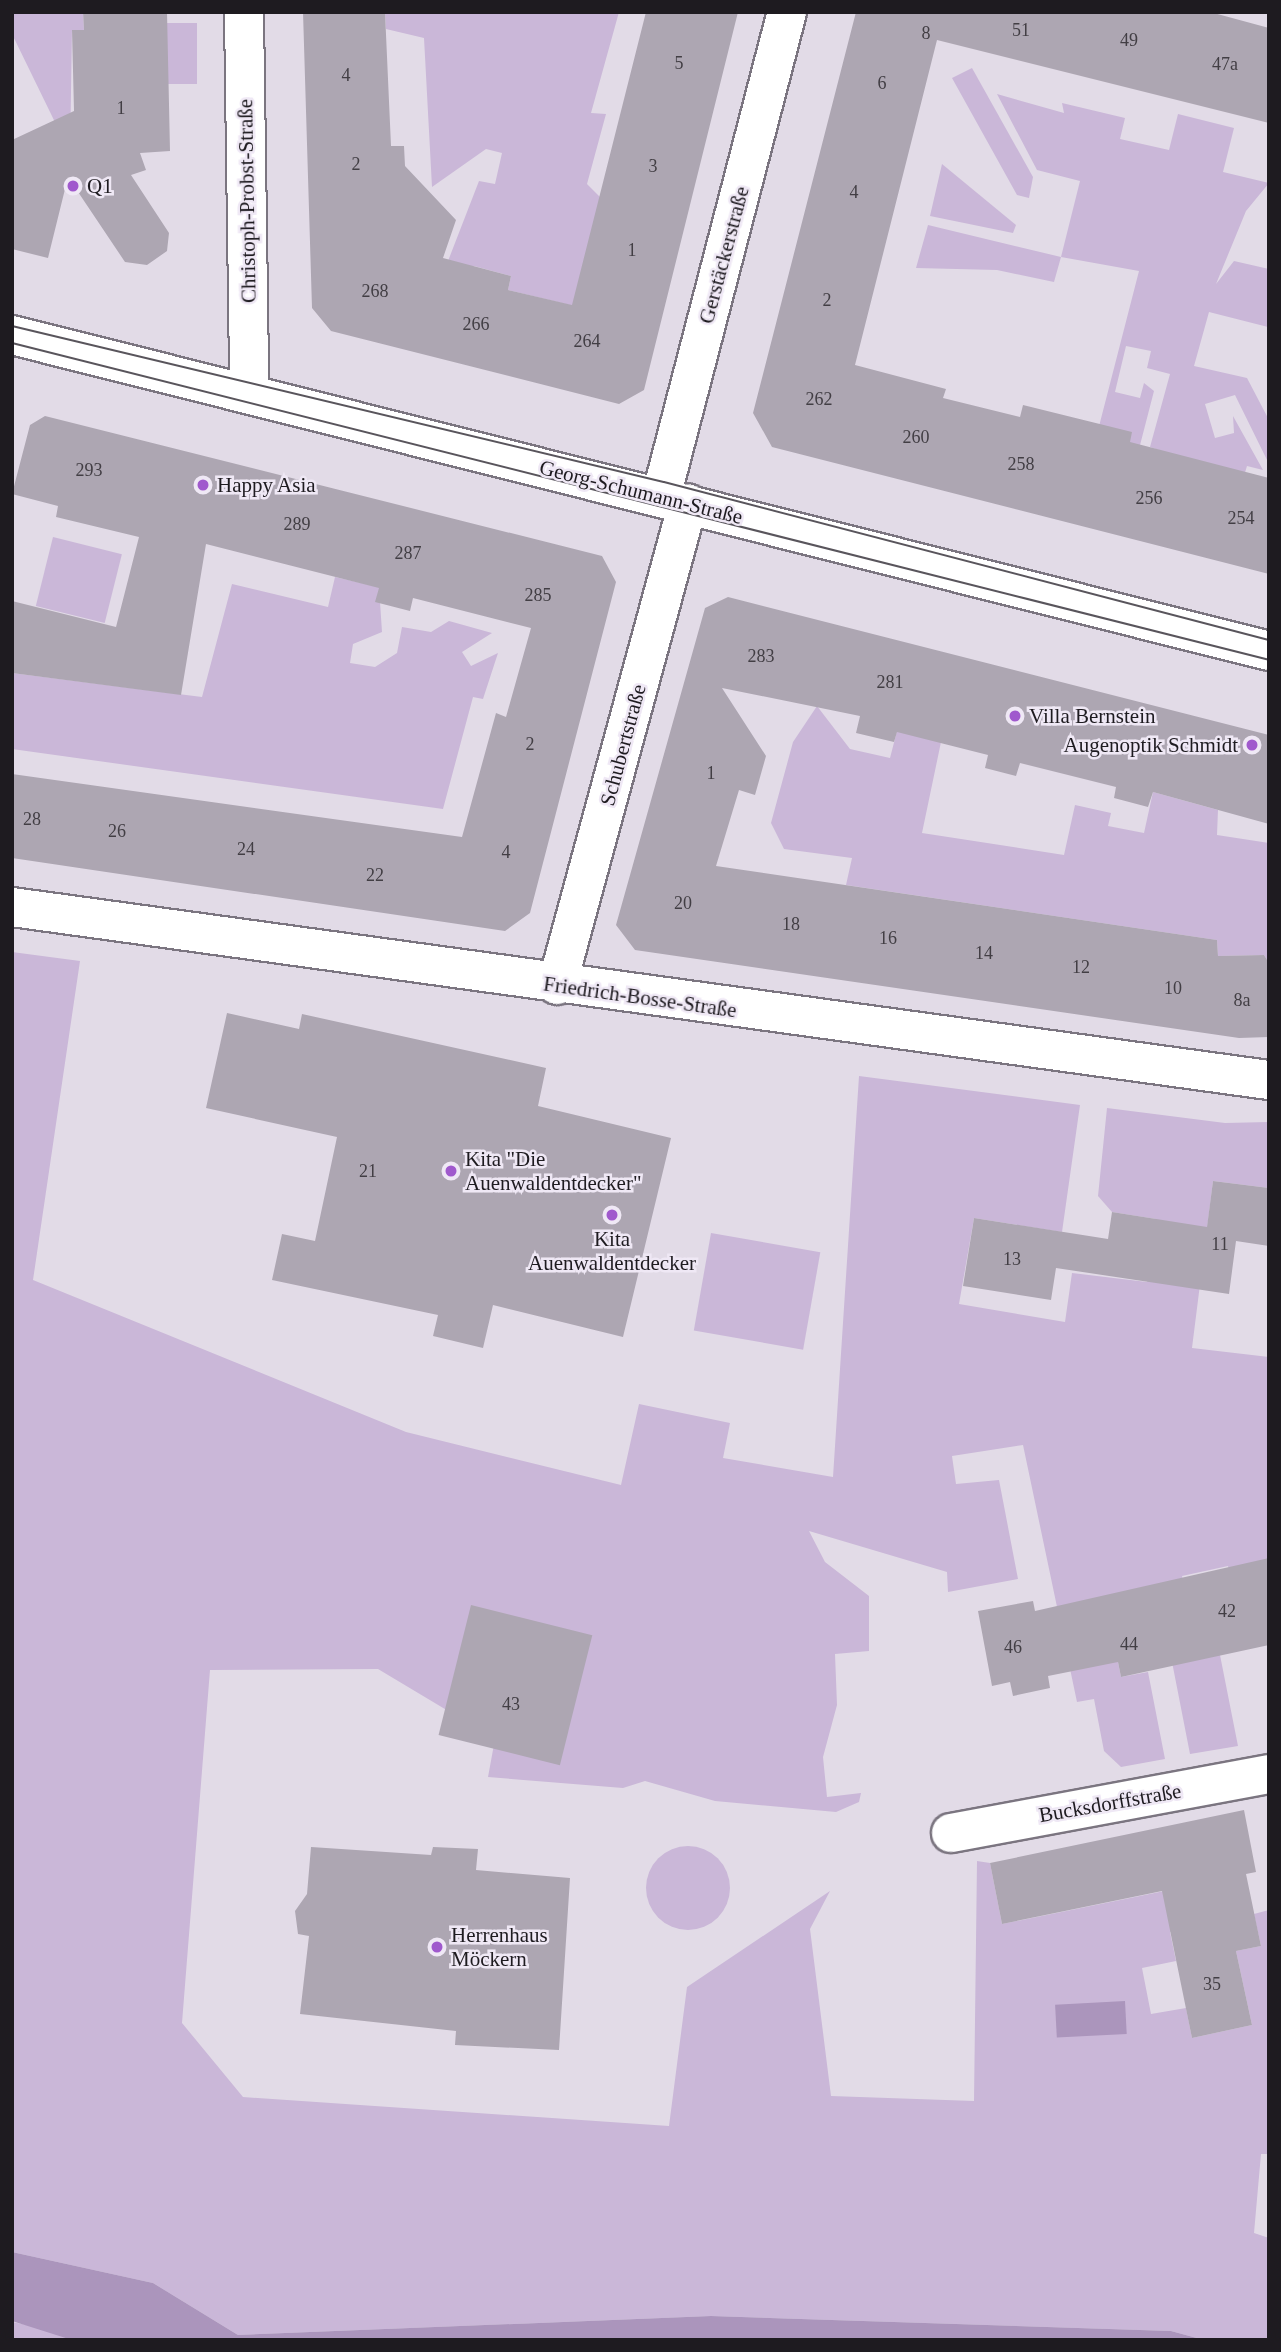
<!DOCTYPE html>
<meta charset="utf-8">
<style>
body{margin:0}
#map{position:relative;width:1281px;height:2352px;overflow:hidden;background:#e2dbe7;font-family:"Times New Roman",serif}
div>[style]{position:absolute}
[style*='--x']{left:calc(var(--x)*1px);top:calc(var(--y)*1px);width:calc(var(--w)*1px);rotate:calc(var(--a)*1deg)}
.green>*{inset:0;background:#cab7d8;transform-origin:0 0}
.round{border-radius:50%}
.water>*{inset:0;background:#ab95bc;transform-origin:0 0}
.building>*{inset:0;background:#ada6b2;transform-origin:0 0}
.roads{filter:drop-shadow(2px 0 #7b7580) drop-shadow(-2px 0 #7b7580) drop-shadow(0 2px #7b7580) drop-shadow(0 -2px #7b7580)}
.street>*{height:38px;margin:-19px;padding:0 19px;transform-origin:19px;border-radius:19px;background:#fff}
.secondary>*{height:38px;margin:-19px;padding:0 19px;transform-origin:19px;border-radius:19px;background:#fff}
.tram>*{height:2px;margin:-1px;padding:0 1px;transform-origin:1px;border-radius:1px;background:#59555c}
.dots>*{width:19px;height:19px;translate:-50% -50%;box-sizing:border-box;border:4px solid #efe8f5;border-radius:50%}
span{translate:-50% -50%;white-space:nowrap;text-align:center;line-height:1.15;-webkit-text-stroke:5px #efe8f5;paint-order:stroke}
.number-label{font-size:18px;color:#423e44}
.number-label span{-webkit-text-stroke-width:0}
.poi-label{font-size:21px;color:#1e1b20}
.left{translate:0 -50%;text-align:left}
.right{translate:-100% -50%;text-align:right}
.street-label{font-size:21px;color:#1e1b20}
.frame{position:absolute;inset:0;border:14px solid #1e1b20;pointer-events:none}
</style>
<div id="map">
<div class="green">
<i style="clip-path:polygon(12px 12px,83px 12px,84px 30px,72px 30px,70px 153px,12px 34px)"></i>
<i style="clip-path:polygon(385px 12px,619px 12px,591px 113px,606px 114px,587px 184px,600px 197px,574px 306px,508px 290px,511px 276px,474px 266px,443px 274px,479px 181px,495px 184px,502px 153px,486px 149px,432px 187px,424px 38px,386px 29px)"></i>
<i style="left:167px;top:23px;width:30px;height:61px"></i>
<i style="clip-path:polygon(972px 68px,1033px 177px,1029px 198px,1017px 195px,952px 78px)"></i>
<i style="clip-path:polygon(997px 94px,1064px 113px,1062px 103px,1125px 118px,1120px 139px,1169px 150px,1178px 114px,1234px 128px,1223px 172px,1269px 183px,1246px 211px,1216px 284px,1234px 261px,1269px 269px,1269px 347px,1268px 327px,1209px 312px,1194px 366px,1247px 378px,1269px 420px,1269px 464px,1235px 395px,1205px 404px,1215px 438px,1234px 433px,1233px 416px,1263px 470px,1247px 466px,1243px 479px,1150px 447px,1170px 374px,1147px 368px,1151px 351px,1126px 346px,1115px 392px,1140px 398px,1144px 383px,1154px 391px,1139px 449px,1096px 438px,1139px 271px,1061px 257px,1054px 282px,997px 270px,916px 268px,928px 225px,1061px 257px,1080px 181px,1037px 170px)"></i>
<i style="clip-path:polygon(942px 164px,1016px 225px,1013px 233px,930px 216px)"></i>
<i style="left:53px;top:537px;width:71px;height:71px;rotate:14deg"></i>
<i style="clip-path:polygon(335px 577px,379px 587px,382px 632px,353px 644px,350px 663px,375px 667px,397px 653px,402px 627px,431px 632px,449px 621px,492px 633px,462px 652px,471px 666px,498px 653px,483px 699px,473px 697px,443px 809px,12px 749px,12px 673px,202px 697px,232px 584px,328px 607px)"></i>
<i style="clip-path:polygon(817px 706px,850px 749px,890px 758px,897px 731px,941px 742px,922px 833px,1064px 855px,1075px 805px,1111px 813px,1108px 826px,1144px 833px,1153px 792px,1218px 810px,1217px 835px,1269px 843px,1269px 963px,1264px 955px,1218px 956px,1217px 940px,846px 885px,852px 858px,784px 849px,771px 823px,793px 742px)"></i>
<i style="clip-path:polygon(12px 952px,80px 961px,33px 1280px,406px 1432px,621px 1485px,639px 1404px,730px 1423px,723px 1458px,833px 1477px,859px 1076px,1080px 1105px,1062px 1232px,974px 1218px,959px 1304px,1065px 1322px,1072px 1273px,1147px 1282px,1156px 1219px,1112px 1212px,1098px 1196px,1107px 1108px,1225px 1123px,1269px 1122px,1269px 1188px,1213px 1181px,1192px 1348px,1269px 1357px,1269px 1564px,1234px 1597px,1228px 1566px,1182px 1576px,1196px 1645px,1220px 1655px,1238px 1746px,1190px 1754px,1164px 1621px,1118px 1662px,1121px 1677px,1148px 1672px,1165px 1759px,1121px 1767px,1104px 1751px,1094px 1699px,1077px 1702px,1023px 1445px,952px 1456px,956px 1484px,999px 1480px,1018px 1579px,948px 1592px,947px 1572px,809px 1531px,825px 1562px,869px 1596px,869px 1651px,835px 1654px,837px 1705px,823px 1757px,827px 1797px,861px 1793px,859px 1802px,836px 1812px,715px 1801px,645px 1781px,623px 1788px,488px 1777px,495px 1739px,378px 1669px,210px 1670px,182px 2023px,243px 2097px,669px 2126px,687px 1987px,830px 1891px,810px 1929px,831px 2096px,974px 2101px,977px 1861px,990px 1863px,1002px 1924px,1189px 1886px,1197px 1927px,1170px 1932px,1176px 1961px,1142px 1968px,1151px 2014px,1186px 2008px,1192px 2038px,1252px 2025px,1236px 1951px,1261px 1946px,1254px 1914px,1269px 1910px,1269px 2154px,1261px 2154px,1254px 2233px,1269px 2238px,1269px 2340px,1204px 2340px,1171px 2331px,711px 2316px,238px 2335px,153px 2283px,12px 2252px)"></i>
<i style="left:711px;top:1233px;width:111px;height:99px;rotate:10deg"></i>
<i class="round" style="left:646px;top:1846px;width:84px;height:84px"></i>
<i style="clip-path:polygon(12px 2322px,53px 2330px,72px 2340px,12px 2340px)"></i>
</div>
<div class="water">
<i style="left:1125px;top:2001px;width:33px;height:70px;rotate:87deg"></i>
<i style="clip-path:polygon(12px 2252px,153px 2283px,238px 2335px,711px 2316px,1171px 2331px,1204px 2340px,72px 2340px,12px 2321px)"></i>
</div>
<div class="building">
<i style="clip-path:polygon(83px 12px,167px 12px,170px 151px,140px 153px,146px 170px,131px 175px,169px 233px,167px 251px,147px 265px,125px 262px,68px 177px,48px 258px,12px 249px,12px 140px,74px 111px,72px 30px,84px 30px)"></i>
<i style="clip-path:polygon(303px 12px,385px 12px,391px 146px,404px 146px,405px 166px,456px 220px,443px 258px,511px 276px,508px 290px,572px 305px,646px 12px,738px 12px,644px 390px,619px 404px,331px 331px,312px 308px)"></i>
<i style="clip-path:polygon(856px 12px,1210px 12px,1269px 28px,1269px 123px,937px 40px,855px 365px,946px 389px,943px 398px,1020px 417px,1023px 405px,1132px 432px,1130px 442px,1269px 478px,1269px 574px,772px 447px,753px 413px)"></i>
<i style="clip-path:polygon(45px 416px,602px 556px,616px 582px,530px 913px,505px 931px,12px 858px,12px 774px,462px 837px,496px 713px,506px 717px,531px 628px,413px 598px,410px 611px,375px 602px,379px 588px,206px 544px,181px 695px,12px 673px,12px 601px,116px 627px,139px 537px,56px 517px,58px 506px,12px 494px,30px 425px)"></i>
<i style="clip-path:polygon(728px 597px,1269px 735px,1269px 824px,1153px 792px,1148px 807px,1114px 798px,1116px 787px,1020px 763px,1016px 776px,985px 768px,988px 755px,897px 732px,894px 742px,856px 733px,860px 716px,722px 688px,766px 756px,755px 795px,739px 790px,716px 866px,1217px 940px,1218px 956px,1264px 955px,1269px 963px,1269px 1037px,1239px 1038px,635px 950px,616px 925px,705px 608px)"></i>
<i style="clip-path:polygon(227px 1013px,299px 1029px,302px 1014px,546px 1068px,538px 1106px,671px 1138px,623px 1337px,493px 1305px,483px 1348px,433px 1336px,438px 1315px,272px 1280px,282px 1234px,315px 1241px,337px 1137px,206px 1108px)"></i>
<i style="clip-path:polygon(1213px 1181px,1269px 1188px,1269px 1246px,1236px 1241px,1229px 1294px,1056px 1268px,1051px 1300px,963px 1286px,974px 1218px,1108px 1239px,1112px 1212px,1207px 1227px)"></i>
<i style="clip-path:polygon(1269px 1558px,1269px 1645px,1121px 1677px,1118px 1662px,1048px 1676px,1050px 1688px,1013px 1696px,1010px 1682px,992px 1686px,978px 1611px,1033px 1601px,1035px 1611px)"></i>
<i style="left:471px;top:1605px;width:125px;height:134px;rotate:14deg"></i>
<i style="clip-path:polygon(1244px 1810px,1256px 1872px,1246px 1874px,1261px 1946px,1236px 1951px,1252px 2025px,1192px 2038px,1162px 1891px,1002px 1924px,990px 1863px)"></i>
<i style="clip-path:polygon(311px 1847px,431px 1855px,433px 1847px,478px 1849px,476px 1870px,570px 1878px,559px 2050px,455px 2045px,456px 2031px,300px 2014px,309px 1936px,298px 1934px,295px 1911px,307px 1894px)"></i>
</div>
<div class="roads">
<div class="street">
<i style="--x:244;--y:12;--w:378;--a:89.2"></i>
<i style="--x:661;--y:497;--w:501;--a:-75.44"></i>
<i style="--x:12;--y:907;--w:1269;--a:7.84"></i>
<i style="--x:557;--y:985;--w:499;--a:-74.8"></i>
<i style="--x:951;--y:1833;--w:323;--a:-10.5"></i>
</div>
<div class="secondary">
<i style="--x:12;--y:335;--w:1296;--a:14.11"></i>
</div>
</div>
<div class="tram">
<i style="--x:12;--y:326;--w:670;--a:13.46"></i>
<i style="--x:664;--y:482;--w:625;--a:14.64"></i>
<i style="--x:12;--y:343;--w:1296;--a:14.15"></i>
</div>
<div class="dots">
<i style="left:73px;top:186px;background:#a059cd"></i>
<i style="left:203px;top:485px;background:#a059cd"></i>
<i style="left:1015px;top:716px;background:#a059cd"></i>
<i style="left:1252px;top:745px;background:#a059cd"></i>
<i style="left:451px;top:1171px;background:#a059cd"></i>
<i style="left:612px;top:1215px;background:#a059cd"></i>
<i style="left:437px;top:1947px;background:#a059cd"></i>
</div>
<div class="number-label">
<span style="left:1021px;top:30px">51</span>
<span style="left:926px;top:33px">8</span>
<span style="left:1129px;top:40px">49</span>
<span style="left:679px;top:63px">5</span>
<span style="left:1225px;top:64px">47a</span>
<span style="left:346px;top:75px">4</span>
<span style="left:882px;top:83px">6</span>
<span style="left:121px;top:108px">1</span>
<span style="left:356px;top:164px">2</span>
<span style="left:653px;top:166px">3</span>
<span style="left:854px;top:192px">4</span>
<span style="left:632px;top:250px">1</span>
<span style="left:375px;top:291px">268</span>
<span style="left:827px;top:300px">2</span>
<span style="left:476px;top:324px">266</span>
<span style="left:587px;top:341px">264</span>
<span style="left:819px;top:399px">262</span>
<span style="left:916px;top:437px">260</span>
<span style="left:1021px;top:464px">258</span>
<span style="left:89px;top:470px">293</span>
<span style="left:1149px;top:498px">256</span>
<span style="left:1241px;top:518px">254</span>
<span style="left:297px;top:524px">289</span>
<span style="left:408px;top:553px">287</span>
<span style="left:538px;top:595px">285</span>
<span style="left:761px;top:656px">283</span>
<span style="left:890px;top:682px">281</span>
<span style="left:530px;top:744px">2</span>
<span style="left:711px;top:773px">1</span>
<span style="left:32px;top:819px">28</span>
<span style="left:117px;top:831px">26</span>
<span style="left:246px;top:849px">24</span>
<span style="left:506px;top:852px">4</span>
<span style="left:375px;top:875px">22</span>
<span style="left:683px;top:903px">20</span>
<span style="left:791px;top:924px">18</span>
<span style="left:888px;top:938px">16</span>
<span style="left:984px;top:953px">14</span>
<span style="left:1081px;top:967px">12</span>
<span style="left:1173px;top:988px">10</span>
<span style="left:1242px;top:1000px">8a</span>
<span style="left:368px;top:1171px">21</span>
<span style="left:1220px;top:1244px">11</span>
<span style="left:1012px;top:1259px">13</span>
<span style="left:1227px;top:1611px">42</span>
<span style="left:1129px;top:1644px">44</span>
<span style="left:1013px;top:1647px">46</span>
<span style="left:511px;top:1704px">43</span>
<span style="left:1212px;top:1984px">35</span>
</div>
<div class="poi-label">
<span class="left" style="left:87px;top:186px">Q1</span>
<span class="left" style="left:217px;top:485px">Happy Asia</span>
<span class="left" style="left:1029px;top:716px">Villa Bernstein</span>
<span class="right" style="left:1238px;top:745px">Augenoptik Schmidt</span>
<span class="left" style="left:465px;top:1171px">Kita "Die<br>Auenwaldentdecker"</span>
<span style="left:612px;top:1251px">Kita<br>Auenwaldentdecker</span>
<span class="left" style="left:451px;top:1947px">Herrenhaus<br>Möckern</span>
</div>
<div class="street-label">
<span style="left:247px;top:201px;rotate:-91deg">Christoph-Probst-Straße</span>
<span style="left:724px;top:255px;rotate:-75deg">Gerstäckerstraße</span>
<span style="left:641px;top:492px;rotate:14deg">Georg-Schumann-Straße</span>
<span style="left:623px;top:745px;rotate:-75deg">Schubertstraße</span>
<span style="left:640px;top:997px;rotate:8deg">Friedrich-Bosse-Straße</span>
<span style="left:1110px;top:1803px;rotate:-10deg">Bucksdorffstraße</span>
</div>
<div class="frame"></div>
</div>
